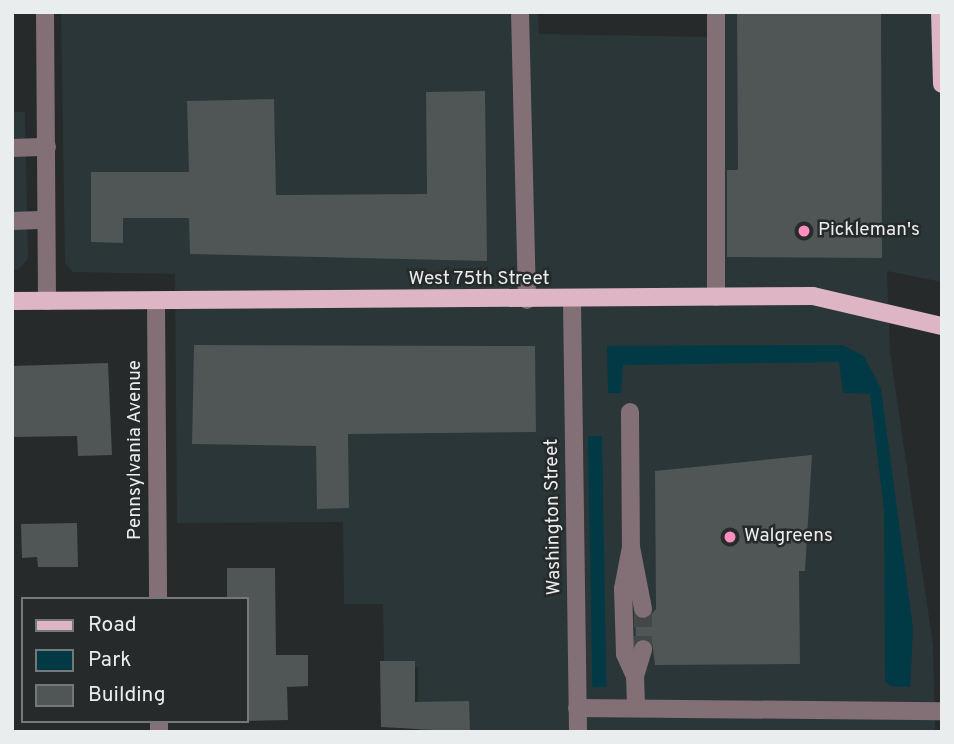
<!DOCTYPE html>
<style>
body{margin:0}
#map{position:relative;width:954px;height:744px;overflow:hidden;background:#262a2b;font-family:Overpass,sans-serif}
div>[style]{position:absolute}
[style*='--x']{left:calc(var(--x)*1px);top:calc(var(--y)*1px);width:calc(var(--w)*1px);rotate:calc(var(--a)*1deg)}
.built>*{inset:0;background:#2b3639}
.green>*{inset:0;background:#013a45;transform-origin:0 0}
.building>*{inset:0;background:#505556}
.minor-tunnel>*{height:18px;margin-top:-9px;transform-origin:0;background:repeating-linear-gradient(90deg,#434748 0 18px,transparent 0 27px)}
.minor>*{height:18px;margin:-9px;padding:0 9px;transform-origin:9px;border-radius:9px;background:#836f76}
.major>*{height:18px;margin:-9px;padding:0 9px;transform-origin:9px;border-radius:9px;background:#ddb5c4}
.dots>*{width:19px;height:19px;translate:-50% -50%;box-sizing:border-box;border:4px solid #262a2b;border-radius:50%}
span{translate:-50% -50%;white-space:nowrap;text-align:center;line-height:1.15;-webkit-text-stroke:5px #262a2b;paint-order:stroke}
.poi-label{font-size:19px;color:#eaedee}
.left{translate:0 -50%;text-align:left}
.street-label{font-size:19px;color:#eaedee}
.frame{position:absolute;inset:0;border:14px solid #eaedee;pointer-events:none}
.legend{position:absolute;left:21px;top:597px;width:228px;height:126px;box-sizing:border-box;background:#262a2b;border:2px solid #747879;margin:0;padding:9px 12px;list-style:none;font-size:21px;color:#eaedee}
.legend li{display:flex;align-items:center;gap:14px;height:35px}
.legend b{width:35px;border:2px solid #747879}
</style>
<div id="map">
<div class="built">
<i style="clip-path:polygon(61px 12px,538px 12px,539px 34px,714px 37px,714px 12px,942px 12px,942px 282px,887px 271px,890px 352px,933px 645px,935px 732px,418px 732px,418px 667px,384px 666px,383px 604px,344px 604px,343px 522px,177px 523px,175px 274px,73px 272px,65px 263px)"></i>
<i style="clip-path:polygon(12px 112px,25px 112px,28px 259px,18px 270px,12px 270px)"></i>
</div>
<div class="green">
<i style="clip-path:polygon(842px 345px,864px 356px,881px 389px,913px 628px,910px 687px,890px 686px,885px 680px,884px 511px,870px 394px,843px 393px,839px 362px,623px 365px,621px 393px,608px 393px,607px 346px)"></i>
<i style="left:602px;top:436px;width:251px;height:14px;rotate:89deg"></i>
</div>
<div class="building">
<i style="clip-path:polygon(737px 12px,881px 12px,882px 258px,727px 257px,727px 170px,738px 170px)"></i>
<i style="clip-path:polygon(485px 91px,487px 261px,190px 254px,189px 218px,123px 218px,123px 243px,91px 242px,91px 172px,189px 172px,187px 101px,274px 99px,276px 195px,427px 194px,426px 92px)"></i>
<i style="clip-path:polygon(194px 345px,535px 346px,536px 432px,348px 434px,349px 508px,317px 509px,316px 446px,192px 444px)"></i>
<i style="clip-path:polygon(108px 363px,112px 455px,78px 456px,77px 436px,12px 437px,12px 366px)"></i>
<i style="clip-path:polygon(812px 455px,805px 571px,799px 571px,800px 664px,655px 665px,652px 642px,636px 640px,635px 617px,646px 620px,656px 609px,655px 471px)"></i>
<i style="clip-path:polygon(77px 523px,78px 567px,38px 567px,37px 557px,22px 558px,21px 524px)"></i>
<i style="clip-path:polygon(227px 568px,275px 568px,276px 655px,308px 655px,308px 686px,287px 687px,288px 720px,247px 721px,247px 599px,227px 599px)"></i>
<i style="clip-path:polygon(380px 661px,415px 661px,415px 702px,469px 701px,470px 732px,381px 727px)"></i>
</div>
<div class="minor-tunnel">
<i style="--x:643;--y:609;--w:40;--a:90"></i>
</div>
<div class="minor">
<i style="--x:45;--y:12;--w:289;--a:89.6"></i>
<i style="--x:520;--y:12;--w:288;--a:88.6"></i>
<i style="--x:716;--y:12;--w:285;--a:90"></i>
<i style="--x:12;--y:148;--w:35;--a:-2"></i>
<i style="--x:12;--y:221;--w:34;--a:-2"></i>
<i style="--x:156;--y:301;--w:298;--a:89.6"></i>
<i style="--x:572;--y:301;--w:431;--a:89.2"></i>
<i style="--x:630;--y:412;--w:135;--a:89.6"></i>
<i style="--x:631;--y:547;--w:43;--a:100.8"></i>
<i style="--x:623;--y:589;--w:65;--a:88.2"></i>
<i style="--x:625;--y:654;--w:24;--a:66"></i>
<i style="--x:635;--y:676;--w:32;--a:88"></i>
<i style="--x:631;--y:547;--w:63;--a:79"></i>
<i style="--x:635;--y:676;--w:28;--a:-73"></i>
<i style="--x:577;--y:708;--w:365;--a:0.5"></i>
<i style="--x:159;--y:721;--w:11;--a:90"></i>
</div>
<div class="major">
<i style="--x:940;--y:12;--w:72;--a:88.4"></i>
<i style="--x:12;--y:301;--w:801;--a:-0.36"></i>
<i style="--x:813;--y:296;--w:132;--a:13.1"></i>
</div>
<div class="dots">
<i style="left:804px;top:231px;background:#fe8ebd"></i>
<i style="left:730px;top:537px;background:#fe8ebd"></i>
</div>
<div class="poi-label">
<span class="left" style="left:818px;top:231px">Pickleman's</span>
<span class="left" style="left:744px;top:537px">Walgreens</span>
</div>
<div class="street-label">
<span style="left:479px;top:280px">West 75th Street</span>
<span style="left:136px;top:450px;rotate:-90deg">Pennsylvania Avenue</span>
<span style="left:554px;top:517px;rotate:-91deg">Washington Street</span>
</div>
<div class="frame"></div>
<ul class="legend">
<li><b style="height:9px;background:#ddb5c4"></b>Road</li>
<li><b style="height:19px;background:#013a45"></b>Park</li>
<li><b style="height:19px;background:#505556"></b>Building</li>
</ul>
</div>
